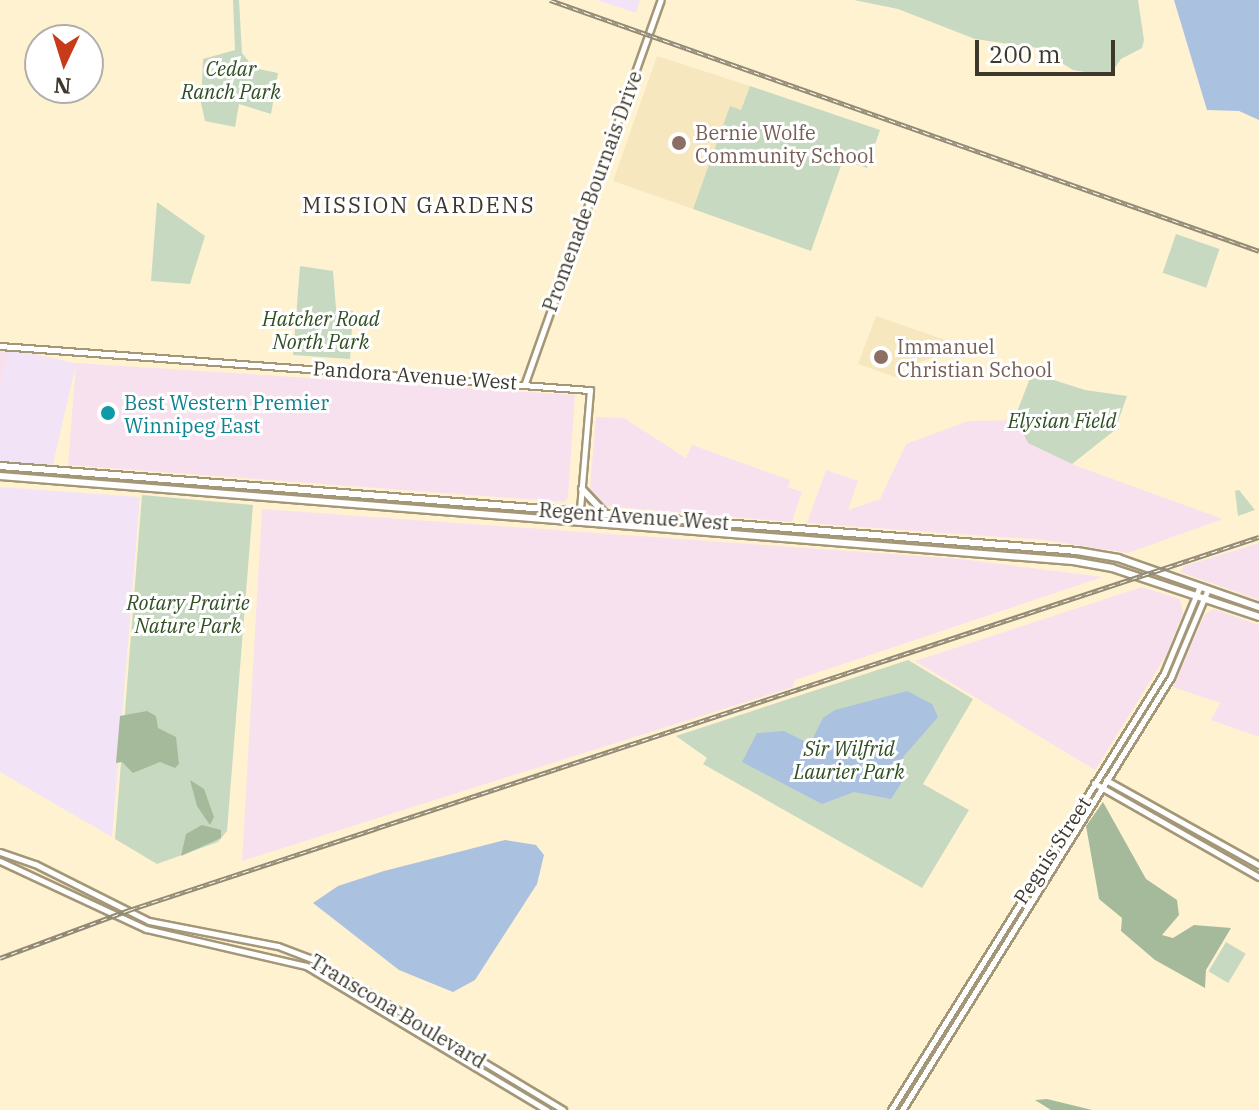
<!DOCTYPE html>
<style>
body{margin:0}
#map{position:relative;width:1259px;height:1110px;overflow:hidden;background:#fff2d1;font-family:"IBM Plex Serif",serif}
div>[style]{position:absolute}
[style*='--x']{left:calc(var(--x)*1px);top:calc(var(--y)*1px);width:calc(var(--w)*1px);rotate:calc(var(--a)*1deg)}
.commercial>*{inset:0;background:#f8e1ee}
.industrial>*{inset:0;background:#f2e3f6;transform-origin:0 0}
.built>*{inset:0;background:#f6e7bf}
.green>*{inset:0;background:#c8d9c1;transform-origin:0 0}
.forest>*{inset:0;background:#a4ba9b}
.water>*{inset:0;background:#aac1e0}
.roads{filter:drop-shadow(2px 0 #a39778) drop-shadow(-2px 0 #a39778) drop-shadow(0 2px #a39778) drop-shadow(0 -2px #a39778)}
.tertiary>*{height:5px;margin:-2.5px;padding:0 2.5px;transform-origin:2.5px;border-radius:2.5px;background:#fff}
.secondary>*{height:6px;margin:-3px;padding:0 3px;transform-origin:3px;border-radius:3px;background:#fff}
.rail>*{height:5px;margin-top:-2.5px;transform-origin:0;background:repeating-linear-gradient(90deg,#fff 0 6px,#938a74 0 12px);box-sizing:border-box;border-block:2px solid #938a74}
.dots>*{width:22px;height:22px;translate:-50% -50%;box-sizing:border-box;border:4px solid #fff;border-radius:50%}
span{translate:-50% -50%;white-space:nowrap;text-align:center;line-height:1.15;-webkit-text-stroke:6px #fff;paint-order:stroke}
.park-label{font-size:20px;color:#2f4e21;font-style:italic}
.education-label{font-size:20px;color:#785e54}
.left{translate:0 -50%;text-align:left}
.street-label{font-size:20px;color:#3d382b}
.culture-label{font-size:20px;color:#0d838f}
.neighbourhood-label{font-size:22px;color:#3d382b;letter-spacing:2px}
.north{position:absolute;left:24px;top:24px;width:80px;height:80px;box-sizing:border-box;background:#fff;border:2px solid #b1afaa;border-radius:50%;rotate:184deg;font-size:22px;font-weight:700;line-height:32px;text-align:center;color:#3d382b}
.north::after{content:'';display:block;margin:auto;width:28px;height:36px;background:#c63c1a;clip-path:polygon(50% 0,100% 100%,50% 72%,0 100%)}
.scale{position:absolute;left:975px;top:40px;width:140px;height:36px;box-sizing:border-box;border:4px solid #3d382b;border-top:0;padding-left:10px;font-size:24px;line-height:28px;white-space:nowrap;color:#3d382b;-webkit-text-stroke:6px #fff;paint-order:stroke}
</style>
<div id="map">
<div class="commercial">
<i style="clip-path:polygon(0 347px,9px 348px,2px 462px,0 462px)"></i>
<i style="clip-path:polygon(76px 363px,575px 395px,568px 497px,565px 502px,68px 465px)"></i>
<i style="clip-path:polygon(596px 417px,624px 418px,686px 458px,692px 445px,790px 480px,788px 487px,802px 492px,792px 522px,603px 506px,595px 502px,590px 487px)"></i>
<i style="clip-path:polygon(1014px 420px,1074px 465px,1223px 519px,1128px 553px,1044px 540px,807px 523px,826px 470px,858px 481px,848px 510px,880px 499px,906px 444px,968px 421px)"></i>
<i style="clip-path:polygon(262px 509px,961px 559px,1103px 577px,795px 680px,793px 687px,242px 861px)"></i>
<i style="clip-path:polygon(1259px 543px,1259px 600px,1180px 572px,1184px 566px)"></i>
<i style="clip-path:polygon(1142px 587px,1180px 599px,1183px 613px,1165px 657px,1095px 770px,915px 661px)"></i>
<i style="clip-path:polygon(1214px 609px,1259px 625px,1259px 737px,1211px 720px,1220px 703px,1173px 687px,1205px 614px)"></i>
</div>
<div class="industrial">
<i style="clip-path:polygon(597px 0,640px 0,636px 13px)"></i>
<i style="left:9px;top:348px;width:69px;height:114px;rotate:13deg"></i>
<i style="clip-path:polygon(0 487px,140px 497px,112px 837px,0 772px)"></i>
</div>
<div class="built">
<i style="clip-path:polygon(657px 56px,750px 86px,741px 110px,730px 107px,693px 209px,613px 181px)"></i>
<i style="clip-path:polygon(876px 316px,957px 344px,959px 348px,901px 369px,898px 378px,858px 364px)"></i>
</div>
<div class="green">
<i style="clip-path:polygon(233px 0,239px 0,242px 53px,254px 68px,278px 73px,271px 114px,239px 104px,235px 127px,205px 121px,201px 103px,203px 59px,235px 50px)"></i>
<i style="clip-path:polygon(854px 0,1138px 0,1144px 40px,1142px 48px,1121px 59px,1109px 76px,1073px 70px,1038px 48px,975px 39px,898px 9px)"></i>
<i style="clip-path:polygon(750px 86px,880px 130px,867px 168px,843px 160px,811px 251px,693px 209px,730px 106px,741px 110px)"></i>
<i style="clip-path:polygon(157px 202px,205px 236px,190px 284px,151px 281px)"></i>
<i style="left:1176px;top:234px;width:46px;height:41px;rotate:19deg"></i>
<i style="clip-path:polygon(300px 266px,333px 271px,336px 308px,353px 311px,350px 359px,293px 355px)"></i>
<i style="clip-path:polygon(1032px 373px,1085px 390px,1127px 396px,1115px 430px,1072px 464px,1028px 443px,1015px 417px)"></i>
<i style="clip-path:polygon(1239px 490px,1255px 510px,1238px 516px,1235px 491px)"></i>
<i style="clip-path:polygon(142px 495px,253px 505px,227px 831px,218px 842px,157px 864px,115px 839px)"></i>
<i style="clip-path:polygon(336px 497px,528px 512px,528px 514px,318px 498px)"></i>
<i style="clip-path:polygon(908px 660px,973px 699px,923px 784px,969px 810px,922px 888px,703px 764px,707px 758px,676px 736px)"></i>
<i style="left:1226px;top:942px;width:23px;height:34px;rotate:31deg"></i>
</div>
<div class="forest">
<i style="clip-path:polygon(147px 711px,156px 716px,158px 728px,176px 737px,179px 764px,175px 768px,160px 762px,133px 773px,122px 762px,116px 763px,120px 716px)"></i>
<i style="clip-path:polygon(190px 780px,204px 789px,214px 817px,210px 825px,197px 806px)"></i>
<i style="clip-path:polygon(1103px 802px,1146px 879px,1177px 900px,1179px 915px,1162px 935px,1173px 938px,1194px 925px,1231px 928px,1206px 970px,1205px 988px,1155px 960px,1121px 931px,1122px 918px,1099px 899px,1086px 826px)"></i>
<i style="clip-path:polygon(202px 825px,221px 830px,221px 838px,181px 856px,186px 834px)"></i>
<i style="clip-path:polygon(1047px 1099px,1084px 1108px,1092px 1110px,1051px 1110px,1035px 1100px)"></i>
</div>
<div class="water">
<i style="clip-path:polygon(1174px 0,1259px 0,1259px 120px,1239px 111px,1207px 110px)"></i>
<i style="clip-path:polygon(907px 691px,932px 704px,938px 717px,904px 756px,898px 768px,902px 782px,891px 799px,854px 792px,822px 804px,742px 762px,757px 733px,784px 731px,810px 744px,823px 718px,835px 710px)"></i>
<i style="clip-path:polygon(505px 840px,536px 845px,544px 855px,537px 884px,475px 980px,453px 992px,399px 970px,313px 903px,338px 886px,384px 871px)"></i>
</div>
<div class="roads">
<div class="tertiary">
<i style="--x:0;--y:346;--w:592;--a:4.27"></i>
<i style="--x:590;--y:390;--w:132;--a:94.8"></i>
<i style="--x:525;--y:383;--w:406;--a:-70.5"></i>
<i style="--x:1106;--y:780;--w:175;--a:29.1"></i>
<i style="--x:1094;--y:783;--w:190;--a:29.7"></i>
<i style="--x:0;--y:852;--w:37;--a:19"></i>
<i style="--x:35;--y:864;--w:127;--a:26.6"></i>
<i style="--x:149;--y:921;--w:131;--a:11"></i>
<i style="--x:278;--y:946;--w:36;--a:21"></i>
<i style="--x:312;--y:959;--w:293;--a:31"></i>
<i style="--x:0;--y:861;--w:161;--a:25"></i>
<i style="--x:146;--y:929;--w:164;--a:13"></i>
<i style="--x:306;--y:966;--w:281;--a:30.9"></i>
<i style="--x:891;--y:1110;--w:515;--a:-58.01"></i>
<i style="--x:1164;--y:673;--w:94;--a:-67.5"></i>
<i style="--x:902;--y:1110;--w:510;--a:-58.15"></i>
<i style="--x:1171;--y:677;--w:95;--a:-67.2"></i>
</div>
<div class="secondary">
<i style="--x:0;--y:466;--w:1080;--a:4.51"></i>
<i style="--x:1077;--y:551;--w:42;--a:9.7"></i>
<i style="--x:1118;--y:558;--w:149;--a:19.2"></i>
<i style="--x:0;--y:476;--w:1076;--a:4.53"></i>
<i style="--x:1073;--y:561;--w:40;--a:10"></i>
<i style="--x:1112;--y:568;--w:155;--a:18.4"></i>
<i style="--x:582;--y:489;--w:33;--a:47"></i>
</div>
</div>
<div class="rail">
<i style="--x:550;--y:0;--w:752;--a:19.49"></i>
<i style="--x:0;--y:958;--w:138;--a:-20.4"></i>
<i style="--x:129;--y:910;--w:1190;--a:-18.27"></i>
</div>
<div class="dots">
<i style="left:679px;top:143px;background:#8d6e63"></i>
<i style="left:881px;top:357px;background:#8d6e63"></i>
<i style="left:108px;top:413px;background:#0f9aa8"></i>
</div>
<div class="park-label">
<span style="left:231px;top:80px">Cedar<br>Ranch Park</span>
<span style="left:321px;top:330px">Hatcher Road<br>North Park</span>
<span style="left:1062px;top:420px">Elysian Field</span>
<span style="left:188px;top:614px">Rotary Prairie<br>Nature Park</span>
<span style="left:849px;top:760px">Sir Wilfrid<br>Laurier Park</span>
</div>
<div class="education-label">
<span class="left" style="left:695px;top:144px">Bernie Wolfe<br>Community School</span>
<span class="left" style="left:897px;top:358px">Immanuel<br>Christian School</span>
</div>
<div class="street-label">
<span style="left:592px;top:191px;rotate:-70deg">Promenade Bournais Drive</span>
<span style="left:415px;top:375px;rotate:4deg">Pandora Avenue West</span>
<span style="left:634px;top:516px;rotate:4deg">Regent Avenue West</span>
<span style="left:1052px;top:850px;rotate:-57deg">Peguis Street</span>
<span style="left:398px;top:1011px;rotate:31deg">Transcona Boulevard</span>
</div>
<div class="culture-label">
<span class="left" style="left:124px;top:414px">Best Western Premier<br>Winnipeg East</span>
</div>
<div class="neighbourhood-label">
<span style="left:419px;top:205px">MISSION GARDENS</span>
</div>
<div class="north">N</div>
<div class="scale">200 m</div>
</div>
